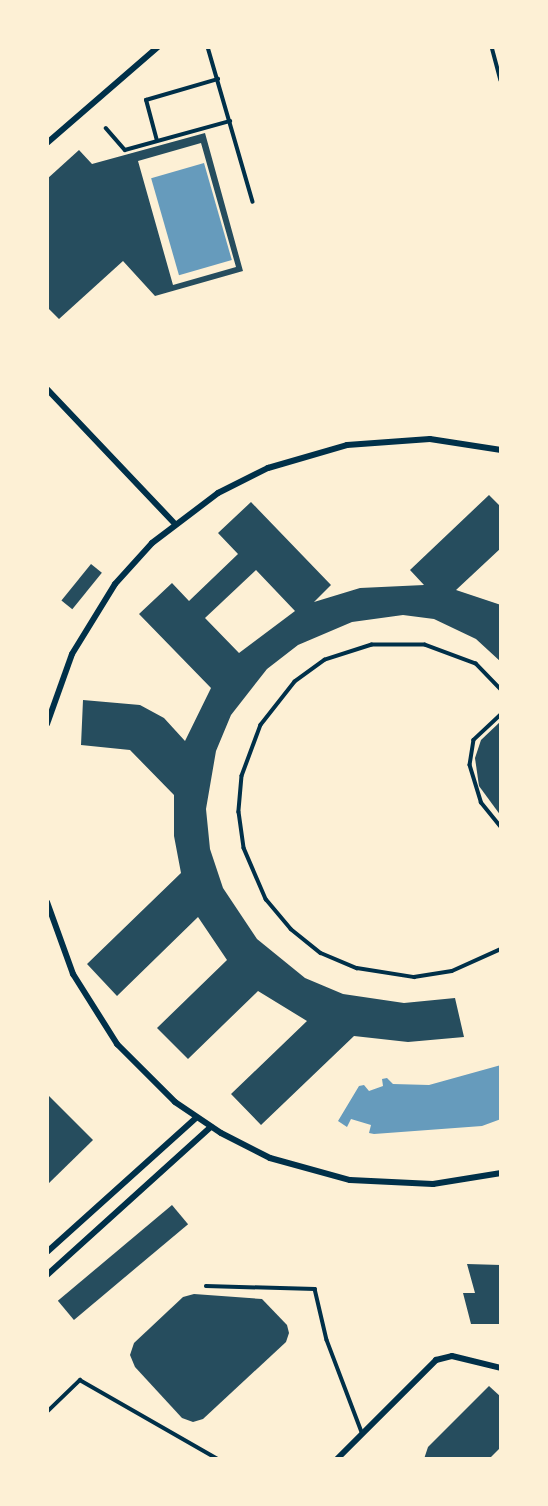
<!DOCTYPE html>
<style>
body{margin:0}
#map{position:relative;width:548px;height:1506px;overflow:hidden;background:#fdf0d5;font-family:Bitter,serif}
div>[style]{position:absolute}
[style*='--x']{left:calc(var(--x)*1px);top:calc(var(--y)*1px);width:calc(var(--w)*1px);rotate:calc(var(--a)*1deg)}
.water>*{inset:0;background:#669bbc;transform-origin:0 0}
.building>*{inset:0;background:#264d5e;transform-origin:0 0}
.service>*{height:3.5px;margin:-1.75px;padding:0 1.75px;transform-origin:1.75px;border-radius:1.75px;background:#003049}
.minor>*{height:6px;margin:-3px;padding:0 3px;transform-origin:3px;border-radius:3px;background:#003049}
span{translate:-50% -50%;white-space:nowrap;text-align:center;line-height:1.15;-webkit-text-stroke:5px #fdf0d5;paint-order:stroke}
.frame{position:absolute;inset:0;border:49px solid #fdf0d5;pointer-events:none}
</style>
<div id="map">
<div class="water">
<i style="left:204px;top:163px;width:101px;height:55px;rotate:74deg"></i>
<i style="clip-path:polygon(501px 1065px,501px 1119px,482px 1126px,374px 1134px,369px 1133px,371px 1125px,351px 1119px,347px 1127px,338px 1121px,359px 1086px,364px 1085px,369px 1091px,383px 1086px,382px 1079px,387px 1078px,393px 1084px,429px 1085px)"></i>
</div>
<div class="building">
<i style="clip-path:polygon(evenodd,205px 133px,243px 271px,155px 296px,123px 261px,59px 319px,47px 307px,47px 179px,79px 150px,92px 164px,205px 133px,201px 143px,236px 267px,173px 285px,138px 161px,201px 143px)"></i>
<i style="clip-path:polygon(evenodd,489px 495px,501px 507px,501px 548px,456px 590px,501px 605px,501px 662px,476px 639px,434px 619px,403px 615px,352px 622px,298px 645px,267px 669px,231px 715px,216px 751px,206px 809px,210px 849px,223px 888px,257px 939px,305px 978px,343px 994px,404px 1003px,455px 998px,464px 1037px,408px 1042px,354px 1036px,261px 1125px,231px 1094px,307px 1021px,258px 991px,188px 1059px,157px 1028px,227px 960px,198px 917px,117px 996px,87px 964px,181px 873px,174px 836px,174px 795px,130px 750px,81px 745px,83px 700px,140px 705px,164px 718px,185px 741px,211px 688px,139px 614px,172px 583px,189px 601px,238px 554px,218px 533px,251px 502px,331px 585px,314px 602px,360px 588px,424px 585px,410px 570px,489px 495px,256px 570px,295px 611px,239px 653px,205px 618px,256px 570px)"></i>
<i style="left:91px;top:564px;width:14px;height:47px;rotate:39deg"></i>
<i style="clip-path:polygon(501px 721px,501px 816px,479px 786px,475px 758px,481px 740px)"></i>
<i style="clip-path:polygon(47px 1094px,93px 1140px,47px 1185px)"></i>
<i style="left:172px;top:1205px;width:25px;height:149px;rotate:50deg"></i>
<i style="clip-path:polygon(467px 1264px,501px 1265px,501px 1324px,471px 1324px,463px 1293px,475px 1293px)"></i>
<i style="clip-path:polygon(194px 1294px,262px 1299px,287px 1325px,289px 1333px,286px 1342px,203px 1419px,193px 1422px,182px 1418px,135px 1367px,130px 1355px,134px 1343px,183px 1297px)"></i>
<i style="clip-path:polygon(489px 1386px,501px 1397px,501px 1447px,489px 1459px,424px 1459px,428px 1447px)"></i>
</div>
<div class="service">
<i style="--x:208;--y:47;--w:161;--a:73.8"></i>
<i style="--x:492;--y:47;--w:34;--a:75"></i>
<i style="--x:106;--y:128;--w:29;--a:49"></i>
<i style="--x:125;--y:150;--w:109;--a:-15.4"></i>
<i style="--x:157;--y:141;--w:42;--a:-105"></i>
<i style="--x:146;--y:100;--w:75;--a:-16.3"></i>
<i style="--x:501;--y:690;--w:36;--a:-134"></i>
<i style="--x:476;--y:664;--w:54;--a:-159.6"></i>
<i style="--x:425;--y:645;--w:53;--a:180"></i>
<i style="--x:372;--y:645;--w:49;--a:162.3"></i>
<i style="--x:325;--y:660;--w:37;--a:144"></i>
<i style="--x:295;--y:682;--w:55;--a:128.3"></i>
<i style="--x:261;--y:725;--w:54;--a:110.4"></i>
<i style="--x:242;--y:776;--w:36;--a:95"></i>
<i style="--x:239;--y:812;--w:36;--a:82"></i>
<i style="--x:244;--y:848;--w:56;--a:66.7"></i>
<i style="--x:266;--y:899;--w:39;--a:50"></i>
<i style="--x:291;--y:929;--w:38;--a:39"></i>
<i style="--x:321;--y:953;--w:39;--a:23"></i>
<i style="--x:357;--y:968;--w:58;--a:9"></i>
<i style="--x:414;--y:977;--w:38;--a:-9"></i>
<i style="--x:452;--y:971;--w:54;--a:-24.2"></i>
<i style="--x:501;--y:715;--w:37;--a:137"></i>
<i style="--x:474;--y:740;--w:25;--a:99"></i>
<i style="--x:470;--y:765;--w:39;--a:73"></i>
<i style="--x:481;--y:802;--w:32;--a:51"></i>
<i style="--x:206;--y:1286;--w:109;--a:1.6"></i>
<i style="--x:315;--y:1289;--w:52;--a:76.8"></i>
<i style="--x:327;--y:1340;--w:98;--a:69.2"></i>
<i style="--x:47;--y:1412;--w:46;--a:-44.1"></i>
<i style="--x:80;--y:1380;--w:159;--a:29.8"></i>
</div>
<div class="minor">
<i style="--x:47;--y:143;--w:147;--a:-40.9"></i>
<i style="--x:47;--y:389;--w:185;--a:46.5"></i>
<i style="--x:47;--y:724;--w:74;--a:-70.3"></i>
<i style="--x:72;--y:654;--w:82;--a:-58.4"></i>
<i style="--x:115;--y:584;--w:55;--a:-47.9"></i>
<i style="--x:152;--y:543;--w:83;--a:-37.1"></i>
<i style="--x:218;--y:493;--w:56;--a:-26.6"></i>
<i style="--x:268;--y:468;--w:82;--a:-16.2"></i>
<i style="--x:347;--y:445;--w:83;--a:-4.1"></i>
<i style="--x:430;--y:439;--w:72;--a:8.8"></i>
<i style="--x:47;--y:902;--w:77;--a:70.1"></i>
<i style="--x:73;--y:974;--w:83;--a:57.8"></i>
<i style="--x:117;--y:1044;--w:82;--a:45"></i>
<i style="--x:175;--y:1102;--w:55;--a:34"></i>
<i style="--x:221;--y:1133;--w:55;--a:27"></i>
<i style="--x:270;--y:1158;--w:83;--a:15.4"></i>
<i style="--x:350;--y:1180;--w:83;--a:2.8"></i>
<i style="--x:433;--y:1184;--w:69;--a:-9.2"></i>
<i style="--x:47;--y:1252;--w:200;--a:-42"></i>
<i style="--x:47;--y:1275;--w:221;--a:-42.1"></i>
<i style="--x:337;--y:1459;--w:140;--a:-45"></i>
<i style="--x:436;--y:1360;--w:16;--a:-14"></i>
<i style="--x:452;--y:1356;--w:50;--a:13.8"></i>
</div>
<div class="frame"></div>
</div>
